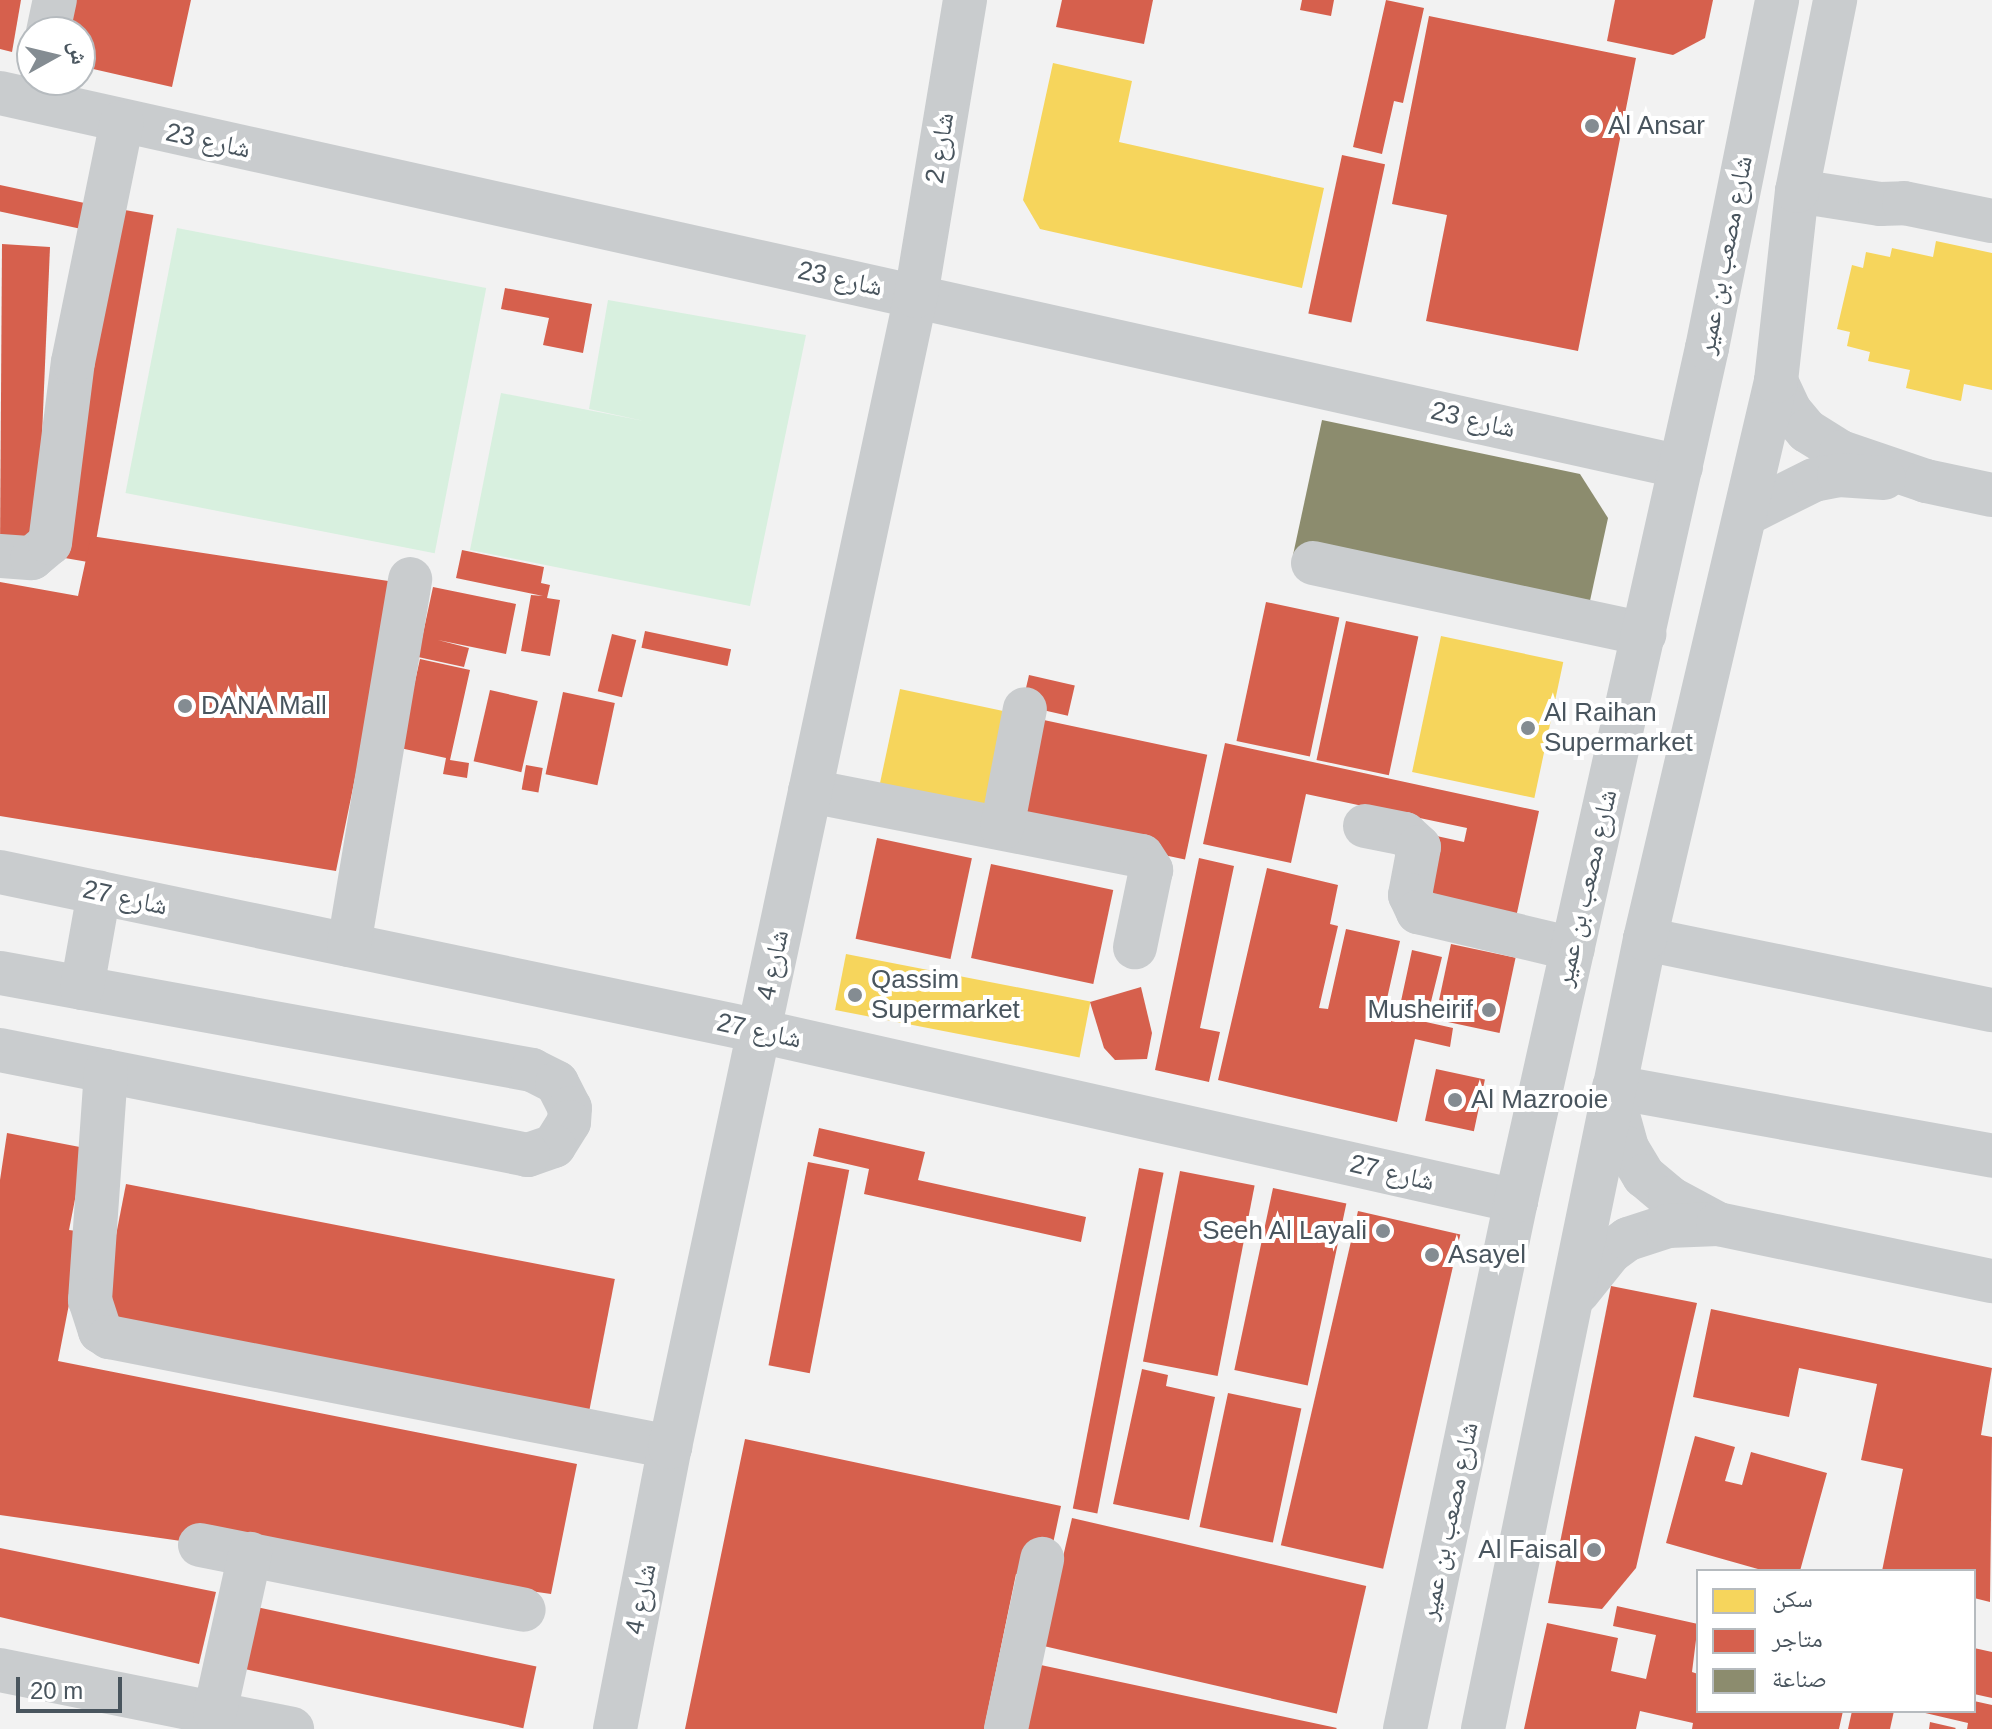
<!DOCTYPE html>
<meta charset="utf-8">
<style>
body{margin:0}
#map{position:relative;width:1992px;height:1729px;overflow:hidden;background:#f2f2f2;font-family:Arial,"Noto Naskh Arabic",sans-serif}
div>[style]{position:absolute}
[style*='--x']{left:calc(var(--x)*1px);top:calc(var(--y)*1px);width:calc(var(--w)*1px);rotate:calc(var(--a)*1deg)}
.green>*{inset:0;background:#d8f0df;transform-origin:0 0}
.homes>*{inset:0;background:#f6d55c;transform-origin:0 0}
.shops>*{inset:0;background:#d6604d;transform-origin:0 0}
.industry>*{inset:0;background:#8c8c6e}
.minor>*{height:44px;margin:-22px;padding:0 22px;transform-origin:22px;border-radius:22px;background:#c9ccce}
.dots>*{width:22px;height:22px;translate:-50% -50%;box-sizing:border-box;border:4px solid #fff;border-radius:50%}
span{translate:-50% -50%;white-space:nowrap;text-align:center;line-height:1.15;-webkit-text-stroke:8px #fff;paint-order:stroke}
.poi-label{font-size:26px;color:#49555e}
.left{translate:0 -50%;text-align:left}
.right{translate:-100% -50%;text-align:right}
.street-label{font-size:26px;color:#49555e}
.legend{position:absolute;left:1696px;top:1569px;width:280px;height:144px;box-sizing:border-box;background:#fff;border:2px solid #b6bbbf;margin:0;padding:10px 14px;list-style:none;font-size:24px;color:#49555e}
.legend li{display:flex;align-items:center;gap:16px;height:40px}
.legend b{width:40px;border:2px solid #b6bbbf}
.north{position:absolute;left:16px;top:16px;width:80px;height:80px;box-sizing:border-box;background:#fff;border:2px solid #b6bbbf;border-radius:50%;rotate:82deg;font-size:22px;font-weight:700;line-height:32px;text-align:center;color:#49555e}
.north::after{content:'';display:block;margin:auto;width:28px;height:36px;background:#848c92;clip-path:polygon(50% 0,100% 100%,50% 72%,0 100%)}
.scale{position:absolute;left:16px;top:1677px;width:106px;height:36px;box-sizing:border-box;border:4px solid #49555e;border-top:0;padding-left:10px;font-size:24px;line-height:28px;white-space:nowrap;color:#49555e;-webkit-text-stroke:6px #fff;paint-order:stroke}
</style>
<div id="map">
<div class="green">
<i style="left:177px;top:228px;width:315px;height:270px;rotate:11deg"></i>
<i style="clip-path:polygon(608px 300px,806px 335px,750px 606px,470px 550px,501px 393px,644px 421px,589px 409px)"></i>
</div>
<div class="homes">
<i style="clip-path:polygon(1053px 63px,1132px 81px,1119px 142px,1324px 188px,1302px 288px,1040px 229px,1023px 200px)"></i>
<i style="clip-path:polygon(1936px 241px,1992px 253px,1992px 390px,1964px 384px,1961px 401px,1906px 388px,1910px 370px,1868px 361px,1870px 352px,1847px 346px,1850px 332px,1837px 329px,1852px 265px,1863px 268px,1866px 252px,1890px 257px,1892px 248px,1933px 257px)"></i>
<i style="left:1441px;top:636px;width:125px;height:139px;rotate:12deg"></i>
<i style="left:900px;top:689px;width:109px;height:111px;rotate:12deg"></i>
<i style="left:846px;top:954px;width:249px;height:57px;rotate:11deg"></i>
</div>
<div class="shops">
<i style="clip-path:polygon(0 0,21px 0,12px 52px,0 49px)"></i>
<i style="clip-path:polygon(74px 0,191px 0,172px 87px,80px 66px,80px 32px,67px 32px)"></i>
<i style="clip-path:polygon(1062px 0,1153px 0,1144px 44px,1056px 27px)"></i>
<i style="clip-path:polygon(1302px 0,1334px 0,1331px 16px,1300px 10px)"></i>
<i style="clip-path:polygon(1386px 0,1424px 8px,1403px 103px,1394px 101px,1382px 154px,1353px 147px)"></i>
<i style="clip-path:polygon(1615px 0,1713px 0,1705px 38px,1673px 55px,1607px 41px)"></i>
<i style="clip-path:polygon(1429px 16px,1636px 58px,1578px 351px,1426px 321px,1447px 215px,1392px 204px)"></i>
<i style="left:1342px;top:155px;width:44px;height:162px;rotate:12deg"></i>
<i style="left:0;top:185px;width:90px;height:26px;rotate:12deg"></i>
<i style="left:119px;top:209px;width:35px;height:353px;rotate:10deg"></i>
<i style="clip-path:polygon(2px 244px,50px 247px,37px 553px,0 552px)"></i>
<i style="clip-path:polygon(505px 288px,592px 304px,583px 353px,543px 345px,549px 318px,501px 309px)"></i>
<i style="clip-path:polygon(91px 536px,395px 582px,336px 871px,0 816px,0 582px,78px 596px)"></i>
<i style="clip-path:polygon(462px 550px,544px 567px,541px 583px,550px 585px,547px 598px,560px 600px,550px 656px,521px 651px,531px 595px,543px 596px,456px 578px)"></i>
<i style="clip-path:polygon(433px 587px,516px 604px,506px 654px,438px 640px,469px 648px,464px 667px,418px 657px)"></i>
<i style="left:1266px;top:602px;width:75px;height:142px;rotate:12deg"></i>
<i style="left:1346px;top:621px;width:74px;height:142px;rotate:12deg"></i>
<i style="left:645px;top:631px;width:88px;height:17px;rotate:12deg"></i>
<i style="left:612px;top:634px;width:25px;height:59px;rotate:14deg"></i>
<i style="clip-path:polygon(420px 659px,470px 670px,450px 760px,469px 763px,467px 778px,443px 774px,446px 758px,400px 748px)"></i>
<i style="left:1029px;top:675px;width:47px;height:31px;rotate:13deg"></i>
<i style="left:490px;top:690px;width:49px;height:73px;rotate:13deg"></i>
<i style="left:563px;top:692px;width:53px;height:84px;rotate:12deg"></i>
<i style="left:1039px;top:719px;width:172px;height:107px;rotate:12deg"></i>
<i style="clip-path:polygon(1225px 743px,1539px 811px,1515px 922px,1417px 901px,1432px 835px,1464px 842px,1467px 828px,1306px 794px,1291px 863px,1203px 844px)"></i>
<i style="left:526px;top:765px;width:17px;height:25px;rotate:10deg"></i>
<i style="left:877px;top:838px;width:97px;height:103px;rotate:12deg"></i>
<i style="clip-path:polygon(1199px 858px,1234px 866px,1200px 1028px,1220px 1032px,1209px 1082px,1155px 1070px)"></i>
<i style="left:991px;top:864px;width:125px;height:96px;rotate:12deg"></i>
<i style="clip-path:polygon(1267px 868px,1338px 885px,1330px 924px,1338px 926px,1319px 1008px,1328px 1009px,1346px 929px,1400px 941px,1384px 1012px,1398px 1015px,1412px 950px,1442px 957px,1426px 1022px,1453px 1028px,1450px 1047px,1415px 1039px,1397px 1122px,1218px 1080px)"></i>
<i style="left:1451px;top:944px;width:66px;height:77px;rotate:12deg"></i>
<i style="clip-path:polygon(1141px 987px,1152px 1033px,1147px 1059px,1115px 1060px,1104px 1048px,1090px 1002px)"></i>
<i style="left:1436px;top:1069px;width:50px;height:53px;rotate:12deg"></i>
<i style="clip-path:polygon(819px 1128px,925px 1152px,918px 1180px,1086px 1217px,1081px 1242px,864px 1194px,869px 1169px,813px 1156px)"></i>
<i style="clip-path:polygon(7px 1133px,85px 1148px,69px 1230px,83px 1232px,58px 1361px,577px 1464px,551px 1594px,0 1515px,0 1180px)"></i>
<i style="left:808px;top:1162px;width:42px;height:207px;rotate:11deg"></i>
<i style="left:1139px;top:1168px;width:25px;height:347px;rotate:11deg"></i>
<i style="left:1180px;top:1171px;width:76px;height:194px;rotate:11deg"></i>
<i style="left:126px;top:1184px;width:498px;height:143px;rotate:11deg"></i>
<i style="left:1273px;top:1188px;width:75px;height:186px;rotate:12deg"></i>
<i style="left:1358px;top:1211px;width:105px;height:343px;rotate:13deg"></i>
<i style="clip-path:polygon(1611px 1286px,1697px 1303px,1636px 1568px,1602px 1609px,1548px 1603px)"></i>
<i style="clip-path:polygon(1711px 1309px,1992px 1368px,1981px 1435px,1992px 1437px,1990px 1602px,1974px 1598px,1974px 1571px,1882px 1571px,1903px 1469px,1861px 1460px,1877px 1384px,1799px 1368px,1789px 1417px,1693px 1397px)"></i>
<i style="clip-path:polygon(1142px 1369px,1168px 1375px,1166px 1386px,1215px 1397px,1189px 1520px,1113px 1504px)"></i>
<i style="left:1228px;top:1393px;width:75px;height:137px;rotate:12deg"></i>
<i style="clip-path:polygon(1695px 1436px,1735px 1447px,1725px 1481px,1742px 1485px,1751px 1452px,1827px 1473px,1800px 1571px,1765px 1571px,1666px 1543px)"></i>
<i style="clip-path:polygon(745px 1439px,1061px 1506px,1051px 1553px,1025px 1576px,1016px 1574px,984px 1729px,685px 1729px)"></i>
<i style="left:1072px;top:1518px;width:302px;height:131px;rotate:13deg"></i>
<i style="clip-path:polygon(0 1548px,216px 1592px,199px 1664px,0 1617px)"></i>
<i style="left:242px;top:1604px;width:301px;height:63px;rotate:12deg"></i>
<i style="clip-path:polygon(1617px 1606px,1698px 1624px,1692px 1672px,1698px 1674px,1698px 1711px,1843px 1711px,1839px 1729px,1692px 1729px,1693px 1723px,1640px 1711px,1636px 1729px,1524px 1729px,1547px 1623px,1618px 1638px,1611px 1671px,1646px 1679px,1656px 1635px,1613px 1626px)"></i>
<i style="clip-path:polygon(1974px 1648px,1992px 1652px,1992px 1698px,1974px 1694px)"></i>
<i style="clip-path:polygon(1036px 1664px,1337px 1728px,1336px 1729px,1021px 1729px)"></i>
<i style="clip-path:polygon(1974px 1701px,1992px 1705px,1992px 1729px,1967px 1729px,1968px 1723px,1921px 1712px,1974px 1711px)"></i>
<i style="clip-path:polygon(1852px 1711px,1894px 1711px,1890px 1729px,1848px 1729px)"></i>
<i style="clip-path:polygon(1930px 1722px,1956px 1728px,1955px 1729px,1929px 1729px)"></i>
</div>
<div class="industry">
<i style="clip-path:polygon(1322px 420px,1580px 474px,1608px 518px,1586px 619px,1293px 555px)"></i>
</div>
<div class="minor">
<i style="--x:48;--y:32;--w:33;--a:-78"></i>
<i style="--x:0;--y:93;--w:1722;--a:12.54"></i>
<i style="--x:1797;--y:191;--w:84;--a:8.9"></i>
<i style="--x:1880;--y:204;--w:24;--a:-2"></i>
<i style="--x:1904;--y:203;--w:90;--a:11.6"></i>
<i style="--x:1776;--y:381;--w:33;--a:65"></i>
<i style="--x:1790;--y:411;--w:26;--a:50"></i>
<i style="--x:1807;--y:431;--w:40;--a:32"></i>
<i style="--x:1841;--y:452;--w:90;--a:18.8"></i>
<i style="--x:1926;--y:481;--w:67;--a:12"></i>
<i style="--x:1746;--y:514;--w:76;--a:-26.6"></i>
<i style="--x:1814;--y:480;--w:25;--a:-11"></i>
<i style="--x:1839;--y:475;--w:45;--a:3.8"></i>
<i style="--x:0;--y:556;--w:32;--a:4"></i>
<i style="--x:32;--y:558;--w:23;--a:-40"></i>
<i style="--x:50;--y:543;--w:182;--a:-82.8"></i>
<i style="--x:73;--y:362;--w:245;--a:-78.5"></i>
<i style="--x:1313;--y:563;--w:339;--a:12.1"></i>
<i style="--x:810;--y:791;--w:338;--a:11.1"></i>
<i style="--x:1142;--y:856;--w:17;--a:57"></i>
<i style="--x:1151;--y:870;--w:79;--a:101.7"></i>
<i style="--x:1365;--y:826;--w:41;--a:11.3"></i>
<i style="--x:1405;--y:834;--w:19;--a:43"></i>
<i style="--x:1419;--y:847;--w:49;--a:100.6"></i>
<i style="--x:1410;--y:895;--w:19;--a:65"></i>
<i style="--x:1418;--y:912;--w:159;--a:13.4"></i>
<i style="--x:1002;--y:828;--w:121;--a:-79.1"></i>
<i style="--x:0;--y:872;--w:775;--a:11.83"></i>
<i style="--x:759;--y:1031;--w:776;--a:12.66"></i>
<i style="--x:1645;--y:939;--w:354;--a:11.6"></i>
<i style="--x:349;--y:945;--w:371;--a:-80.5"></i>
<i style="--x:0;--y:973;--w:541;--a:10.33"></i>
<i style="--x:532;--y:1070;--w:28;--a:27"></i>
<i style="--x:557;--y:1083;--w:28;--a:63"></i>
<i style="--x:570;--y:1108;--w:14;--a:94"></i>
<i style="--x:569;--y:1122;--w:28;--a:122"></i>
<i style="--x:554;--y:1146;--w:28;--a:161"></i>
<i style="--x:528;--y:1155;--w:538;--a:-168.75"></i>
<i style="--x:82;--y:988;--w:97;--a:-79.9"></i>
<i style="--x:106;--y:1071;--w:230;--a:94"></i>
<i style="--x:90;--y:1300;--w:33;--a:72"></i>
<i style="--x:100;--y:1331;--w:11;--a:34"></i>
<i style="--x:109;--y:1337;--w:572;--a:11.09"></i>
<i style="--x:1614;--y:1087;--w:384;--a:10.3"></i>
<i style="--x:1614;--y:1101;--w:49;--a:74.5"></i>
<i style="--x:1627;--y:1148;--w:33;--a:59"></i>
<i style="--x:1644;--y:1176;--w:34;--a:40"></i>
<i style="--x:1670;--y:1198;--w:55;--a:28.4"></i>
<i style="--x:1578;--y:1292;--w:51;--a:-51.3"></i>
<i style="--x:1610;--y:1252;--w:22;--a:-36"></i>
<i style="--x:1628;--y:1239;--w:42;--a:-18"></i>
<i style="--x:1668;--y:1226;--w:50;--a:-2.3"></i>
<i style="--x:1718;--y:1224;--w:280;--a:11.8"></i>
<i style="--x:200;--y:1545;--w:330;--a:11.3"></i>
<i style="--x:0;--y:1670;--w:298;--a:11.4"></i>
<i style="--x:215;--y:1712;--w:162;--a:-77.5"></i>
<i style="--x:615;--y:1729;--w:287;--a:-79"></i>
<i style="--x:670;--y:1447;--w:1177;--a:-77.94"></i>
<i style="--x:916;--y:296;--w:300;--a:-80.6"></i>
<i style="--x:1006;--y:1729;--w:174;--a:-78"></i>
<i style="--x:1405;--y:1729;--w:540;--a:-78.13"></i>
<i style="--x:1516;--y:1201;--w:874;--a:-77.38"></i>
<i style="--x:1707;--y:348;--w:355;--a:-78.6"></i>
<i style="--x:1483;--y:1729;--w:806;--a:-78.41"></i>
<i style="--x:1645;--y:939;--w:573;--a:-76.79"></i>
<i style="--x:1776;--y:381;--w:191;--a:-83.7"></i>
<i style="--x:1797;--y:191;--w:195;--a:-78.7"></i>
</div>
<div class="dots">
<i style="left:1592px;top:126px;background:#848c92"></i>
<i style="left:185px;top:706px;background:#848c92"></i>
<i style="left:1528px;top:728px;background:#848c92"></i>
<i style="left:855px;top:995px;background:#848c92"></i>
<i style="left:1489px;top:1010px;background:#848c92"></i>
<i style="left:1455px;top:1100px;background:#848c92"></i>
<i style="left:1383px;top:1231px;background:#848c92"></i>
<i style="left:1432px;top:1255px;background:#848c92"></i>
<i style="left:1594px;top:1550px;background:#848c92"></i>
</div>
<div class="poi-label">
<span class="left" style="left:1608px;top:126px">Al Ansar</span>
<span class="left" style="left:201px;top:706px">DANA Mall</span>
<span class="left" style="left:1544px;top:728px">Al Raihan<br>Supermarket</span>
<span class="left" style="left:871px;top:995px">Qassim<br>Supermarket</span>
<span class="right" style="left:1473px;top:1010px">Musheirif</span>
<span class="left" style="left:1471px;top:1100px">Al Mazrooie</span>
<span class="right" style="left:1367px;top:1231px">Seeh Al Layali</span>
<span class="left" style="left:1448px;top:1255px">Asayel</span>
<span class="right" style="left:1578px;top:1550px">Al Faisal</span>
</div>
<div class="street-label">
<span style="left:208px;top:141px;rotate:12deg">شارع 23</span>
<span style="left:940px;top:148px;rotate:-81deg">شارع 2</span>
<span style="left:1725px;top:255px;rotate:-79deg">شارع مصعب بن عمير</span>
<span style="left:840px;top:279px;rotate:12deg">شارع 23</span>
<span style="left:1473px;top:420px;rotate:13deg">شارع 23</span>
<span style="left:1586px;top:888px;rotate:-77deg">شارع مصعب بن عمير</span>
<span style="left:125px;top:898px;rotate:12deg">شارع 27</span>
<span style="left:773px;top:965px;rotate:-78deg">شارع 4</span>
<span style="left:759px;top:1031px;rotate:12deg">شارع 27</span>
<span style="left:1392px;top:1173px;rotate:13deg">شارع 27</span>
<span style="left:1449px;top:1521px;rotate:-78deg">شارع مصعب بن عمير</span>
<span style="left:641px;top:1599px;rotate:-79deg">شارع 4</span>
</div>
<ul class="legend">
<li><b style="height:22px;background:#f6d55c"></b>سكن</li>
<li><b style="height:22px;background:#d6604d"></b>متاجر</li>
<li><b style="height:22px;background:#8c8c6e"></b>صناعة</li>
</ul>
<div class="north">ش</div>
<div class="scale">20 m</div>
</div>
